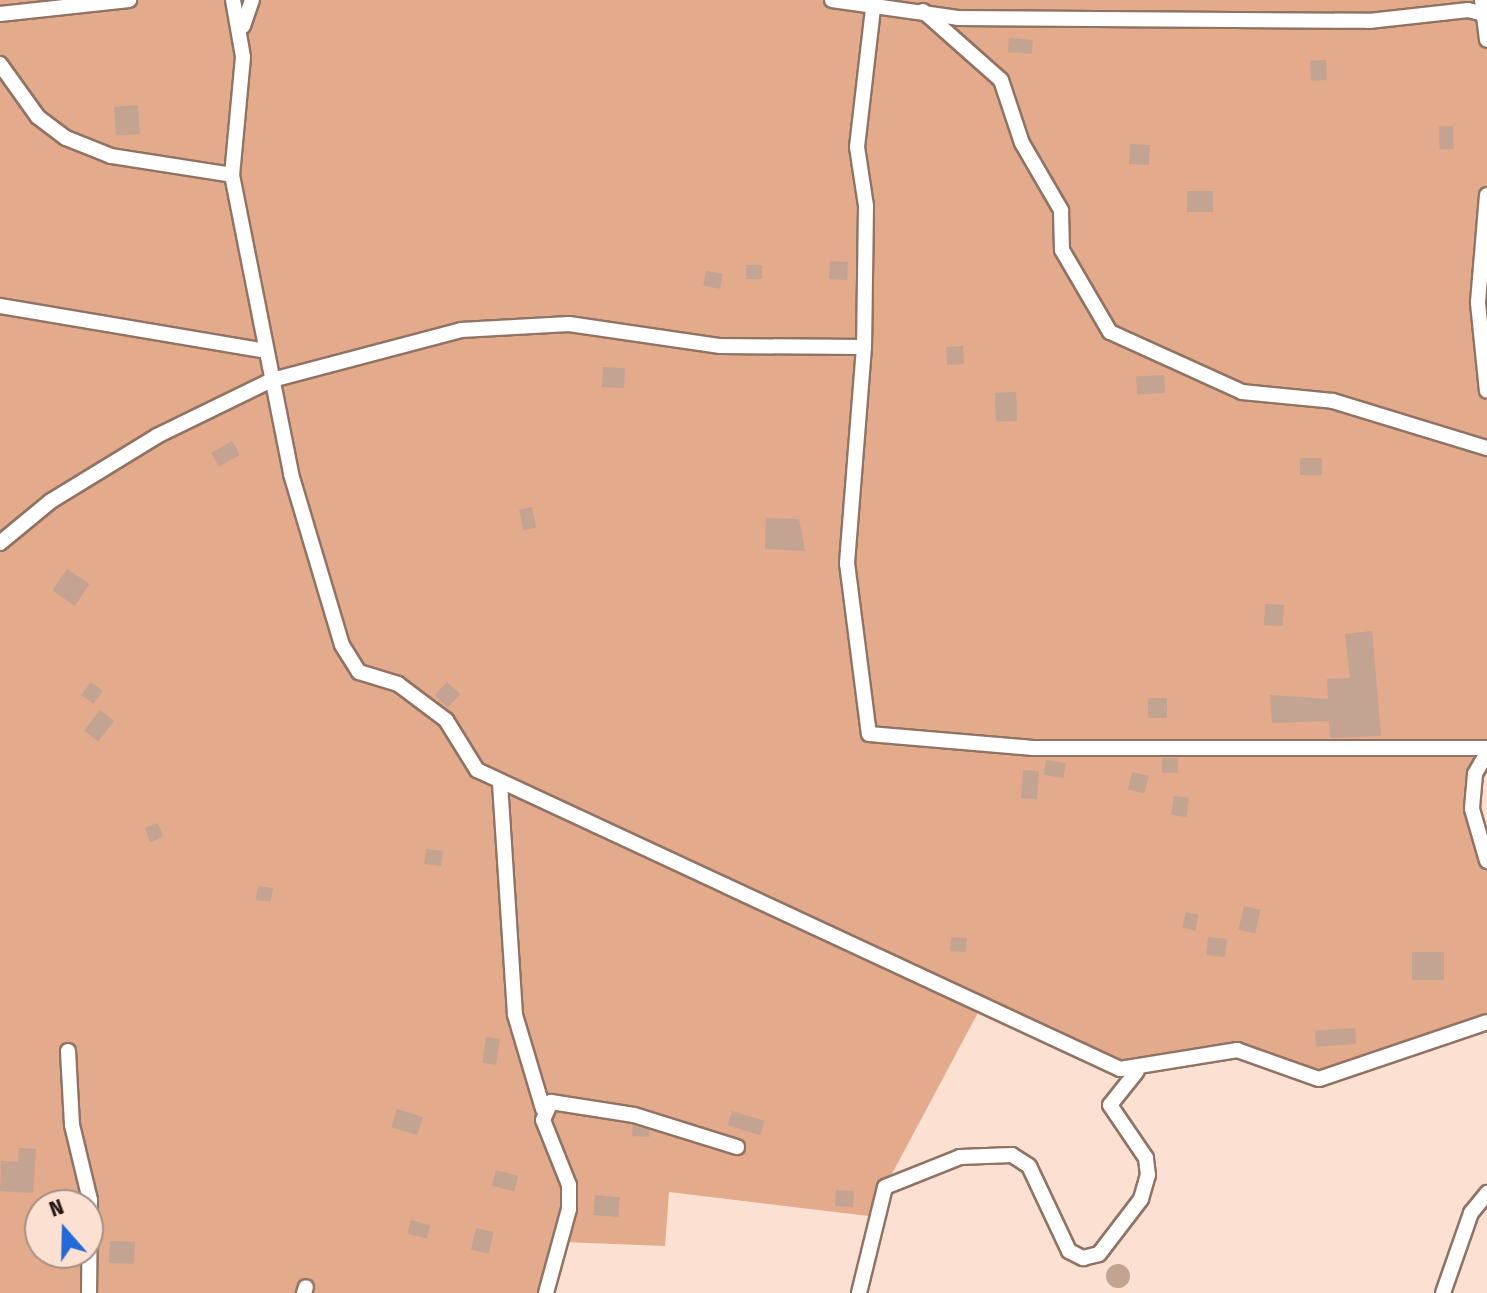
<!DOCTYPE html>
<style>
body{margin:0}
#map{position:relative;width:1487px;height:1293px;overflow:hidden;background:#fce0d2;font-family:"Fira Sans Condensed",sans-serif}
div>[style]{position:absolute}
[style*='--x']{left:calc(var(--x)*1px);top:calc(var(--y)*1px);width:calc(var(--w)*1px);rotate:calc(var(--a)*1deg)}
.green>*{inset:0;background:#e3aa8b}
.building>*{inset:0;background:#c3a392;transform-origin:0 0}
.round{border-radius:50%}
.roads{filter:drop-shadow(2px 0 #917363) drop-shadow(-2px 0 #917363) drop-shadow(0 2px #917363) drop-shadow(0 -2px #917363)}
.minor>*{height:14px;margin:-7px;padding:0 7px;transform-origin:7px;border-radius:7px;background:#fff}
span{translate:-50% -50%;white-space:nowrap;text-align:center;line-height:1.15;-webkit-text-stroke:6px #fce0d2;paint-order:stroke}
.north{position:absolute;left:24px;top:1189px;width:80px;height:80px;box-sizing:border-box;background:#fce0d2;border:2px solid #a69086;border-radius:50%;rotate:340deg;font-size:22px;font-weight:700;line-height:32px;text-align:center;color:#251913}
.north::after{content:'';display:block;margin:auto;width:28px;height:36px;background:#246ad6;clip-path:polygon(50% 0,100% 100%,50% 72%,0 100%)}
</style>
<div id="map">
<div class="green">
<i style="clip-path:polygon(evenodd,0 0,1487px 0,1487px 753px,1472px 809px,1487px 861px,1487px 1022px,1319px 1079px,1237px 1050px,1137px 1071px,981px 1007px,885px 1187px,877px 1217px,669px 1192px,665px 1246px,563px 1242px,549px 1293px,0 1293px,0 0,40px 1205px,88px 1205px,88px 1253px,40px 1253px,40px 1205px)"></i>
</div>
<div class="building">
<i style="left:1009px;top:38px;width:24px;height:14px;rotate:5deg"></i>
<i style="left:1326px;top:60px;width:20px;height:16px;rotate:87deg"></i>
<i style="left:138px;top:105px;width:29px;height:24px;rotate:86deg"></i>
<i style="left:1453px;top:126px;width:23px;height:14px;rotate:88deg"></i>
<i style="left:1130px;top:144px;width:20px;height:20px;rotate:3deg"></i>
<i style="left:1187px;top:191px;width:26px;height:21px"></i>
<i style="left:830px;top:261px;width:18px;height:18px;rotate:3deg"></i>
<i style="left:746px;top:265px;width:16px;height:14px"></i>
<i style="left:706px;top:271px;width:17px;height:15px;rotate:10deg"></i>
<i style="left:963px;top:346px;width:18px;height:17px;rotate:87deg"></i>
<i style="left:603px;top:367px;width:22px;height:20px;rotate:3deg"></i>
<i style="left:1164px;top:375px;width:18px;height:28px;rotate:87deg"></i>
<i style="left:1016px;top:392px;width:29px;height:21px;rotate:88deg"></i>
<i style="left:232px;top:441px;width:16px;height:24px;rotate:60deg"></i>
<i style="left:1300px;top:458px;width:22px;height:17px"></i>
<i style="left:532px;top:507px;width:21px;height:13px;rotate:79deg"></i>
<i style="clip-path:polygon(766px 518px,799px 519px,805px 551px,765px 549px)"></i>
<i style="left:67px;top:569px;width:27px;height:26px;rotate:34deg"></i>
<i style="left:1265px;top:604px;width:19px;height:21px;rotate:3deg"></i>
<i style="clip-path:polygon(1372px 631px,1381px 736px,1330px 738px,1329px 721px,1272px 723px,1270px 695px,1328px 699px,1327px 679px,1350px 678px,1345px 634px)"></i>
<i style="left:91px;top:682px;width:15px;height:16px;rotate:37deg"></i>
<i style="left:447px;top:682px;width:18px;height:18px;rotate:43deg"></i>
<i style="left:1148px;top:698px;width:19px;height:20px"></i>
<i style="left:100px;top:710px;width:18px;height:26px;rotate:38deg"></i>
<i style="left:1162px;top:758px;width:16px;height:15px"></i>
<i style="left:1046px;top:760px;width:20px;height:15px;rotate:9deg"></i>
<i style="left:1023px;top:770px;width:16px;height:28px;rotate:4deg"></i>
<i style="left:1132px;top:772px;width:17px;height:18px;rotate:13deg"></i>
<i style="left:1174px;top:796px;width:15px;height:19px;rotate:8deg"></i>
<i style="left:158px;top:823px;width:15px;height:14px;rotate:70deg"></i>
<i style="left:426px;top:849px;width:17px;height:15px;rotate:7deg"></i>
<i style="left:258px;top:886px;width:15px;height:14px;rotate:8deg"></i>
<i style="left:1244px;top:906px;width:17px;height:24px;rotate:13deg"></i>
<i style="left:1186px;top:912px;width:13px;height:16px;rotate:13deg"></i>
<i style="left:951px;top:937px;width:16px;height:14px;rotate:4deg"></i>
<i style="left:1208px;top:937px;width:19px;height:18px;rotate:6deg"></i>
<i style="left:1412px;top:952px;width:32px;height:28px"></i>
<i style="left:1355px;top:1028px;width:16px;height:40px;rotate:86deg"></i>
<i style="left:486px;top:1037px;width:14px;height:26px;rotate:8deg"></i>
<i style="left:397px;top:1109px;width:27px;height:19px;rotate:17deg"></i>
<i style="left:732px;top:1111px;width:34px;height:15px;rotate:17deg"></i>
<i style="clip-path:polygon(633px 1125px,649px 1130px,649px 1137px,632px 1136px)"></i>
<i style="clip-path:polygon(19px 1148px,36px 1149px,33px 1193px,0 1191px,1px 1161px,18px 1162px)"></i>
<i style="left:496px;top:1170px;width:23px;height:16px;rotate:15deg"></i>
<i style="left:836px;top:1190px;width:18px;height:16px;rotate:3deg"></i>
<i style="left:595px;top:1195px;width:25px;height:20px;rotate:5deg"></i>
<i style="left:411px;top:1220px;width:20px;height:14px;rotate:15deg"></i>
<i style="left:476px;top:1228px;width:18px;height:22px;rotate:13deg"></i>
<i style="left:110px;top:1241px;width:25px;height:22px;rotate:2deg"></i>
<i class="round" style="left:1106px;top:1264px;width:24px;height:24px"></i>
</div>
<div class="roads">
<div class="minor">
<i style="--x:233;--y:0;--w:58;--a:80"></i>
<i style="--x:243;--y:57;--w:119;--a:95.3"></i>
<i style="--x:232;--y:175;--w:305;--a:78.8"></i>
<i style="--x:291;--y:474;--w:178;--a:73.4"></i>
<i style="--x:342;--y:645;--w:32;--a:58"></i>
<i style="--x:359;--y:672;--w:41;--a:17.1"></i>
<i style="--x:398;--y:684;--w:60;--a:36.9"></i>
<i style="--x:446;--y:720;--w:59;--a:58.2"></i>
<i style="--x:477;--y:770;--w:709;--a:24.94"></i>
<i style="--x:1120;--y:1069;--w:119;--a:-9.2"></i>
<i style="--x:1237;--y:1050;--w:87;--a:19.5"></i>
<i style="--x:1319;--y:1079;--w:177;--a:-18.7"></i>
<i style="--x:832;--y:0;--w:127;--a:8.1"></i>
<i style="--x:958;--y:18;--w:411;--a:0.4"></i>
<i style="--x:1369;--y:21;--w:100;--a:-6.3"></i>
<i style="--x:1468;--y:10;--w:16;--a:14"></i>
<i style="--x:874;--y:0;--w:148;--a:96.6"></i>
<i style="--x:857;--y:147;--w:60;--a:81.3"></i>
<i style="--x:866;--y:206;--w:141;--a:90.8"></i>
<i style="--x:864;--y:347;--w:217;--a:94.5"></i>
<i style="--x:847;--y:563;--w:172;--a:82.7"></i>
<i style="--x:869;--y:734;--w:165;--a:4.9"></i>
<i style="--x:1033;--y:748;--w:454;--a:0"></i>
<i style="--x:1482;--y:0;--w:40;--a:82.9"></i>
<i style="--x:923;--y:11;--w:104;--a:41.5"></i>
<i style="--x:1001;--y:80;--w:66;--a:71.6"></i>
<i style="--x:1022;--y:143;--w:78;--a:59.8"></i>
<i style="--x:1061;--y:210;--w:40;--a:88.6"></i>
<i style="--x:1062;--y:250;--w:95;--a:59.7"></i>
<i style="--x:1110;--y:332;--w:145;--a:24.4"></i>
<i style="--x:1242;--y:392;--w:91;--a:5.6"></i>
<i style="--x:1333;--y:401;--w:161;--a:17"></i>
<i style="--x:0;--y:14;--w:130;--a:-6.2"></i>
<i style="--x:243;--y:26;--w:28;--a:-71"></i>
<i style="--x:0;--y:64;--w:65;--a:54.4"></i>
<i style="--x:38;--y:117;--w:35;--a:37"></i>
<i style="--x:66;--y:138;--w:48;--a:21.8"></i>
<i style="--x:111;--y:156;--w:122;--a:8.9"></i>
<i style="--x:1487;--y:195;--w:108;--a:94.8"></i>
<i style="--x:1478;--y:303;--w:88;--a:84.2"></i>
<i style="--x:0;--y:306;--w:270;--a:9.6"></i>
<i style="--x:0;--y:543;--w:66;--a:-39.5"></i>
<i style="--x:51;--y:501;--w:124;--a:-31.5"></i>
<i style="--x:157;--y:436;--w:128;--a:-26"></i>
<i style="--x:272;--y:380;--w:196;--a:-14.8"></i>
<i style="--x:461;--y:330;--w:108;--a:-3.2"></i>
<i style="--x:569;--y:324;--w:153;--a:8.3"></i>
<i style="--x:720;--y:346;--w:144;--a:0.4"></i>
<i style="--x:1487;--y:753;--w:24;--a:120"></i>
<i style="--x:1475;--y:774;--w:35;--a:95"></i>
<i style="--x:1472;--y:809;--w:54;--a:73.9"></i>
<i style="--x:500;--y:783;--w:232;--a:86.3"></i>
<i style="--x:515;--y:1015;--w:98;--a:73.4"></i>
<i style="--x:68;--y:1051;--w:74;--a:86.9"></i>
<i style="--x:72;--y:1125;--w:77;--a:76.5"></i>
<i style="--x:90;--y:1200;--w:93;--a:90.6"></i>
<i style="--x:304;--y:1293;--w:6;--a:-72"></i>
<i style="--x:546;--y:1293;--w:87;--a:-74.7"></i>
<i style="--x:569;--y:1209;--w:24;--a:-90"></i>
<i style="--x:569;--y:1185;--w:70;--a:-111.8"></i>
<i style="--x:543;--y:1120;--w:20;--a:-66"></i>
<i style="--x:551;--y:1102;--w:84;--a:8.9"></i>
<i style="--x:634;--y:1115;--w:108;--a:17.3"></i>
<i style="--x:859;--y:1293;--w:109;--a:-76.2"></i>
<i style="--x:885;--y:1187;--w:81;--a:-21.8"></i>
<i style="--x:960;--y:1157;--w:52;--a:-2.2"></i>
<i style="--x:1012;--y:1155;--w:20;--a:33"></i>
<i style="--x:1029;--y:1166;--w:94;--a:64.8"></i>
<i style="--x:1069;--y:1251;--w:16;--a:27"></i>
<i style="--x:1083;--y:1258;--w:16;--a:-14"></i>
<i style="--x:1099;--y:1254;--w:69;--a:-52.6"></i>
<i style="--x:1141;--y:1199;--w:25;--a:-74"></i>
<i style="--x:1148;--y:1175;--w:17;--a:-97"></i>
<i style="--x:1146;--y:1158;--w:64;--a:-124.2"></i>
<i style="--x:1110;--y:1105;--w:43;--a:-51.5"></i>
<i style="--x:1443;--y:1293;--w:85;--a:-70.7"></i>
<i style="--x:1471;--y:1213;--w:26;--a:-51"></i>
</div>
</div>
<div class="north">N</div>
</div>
